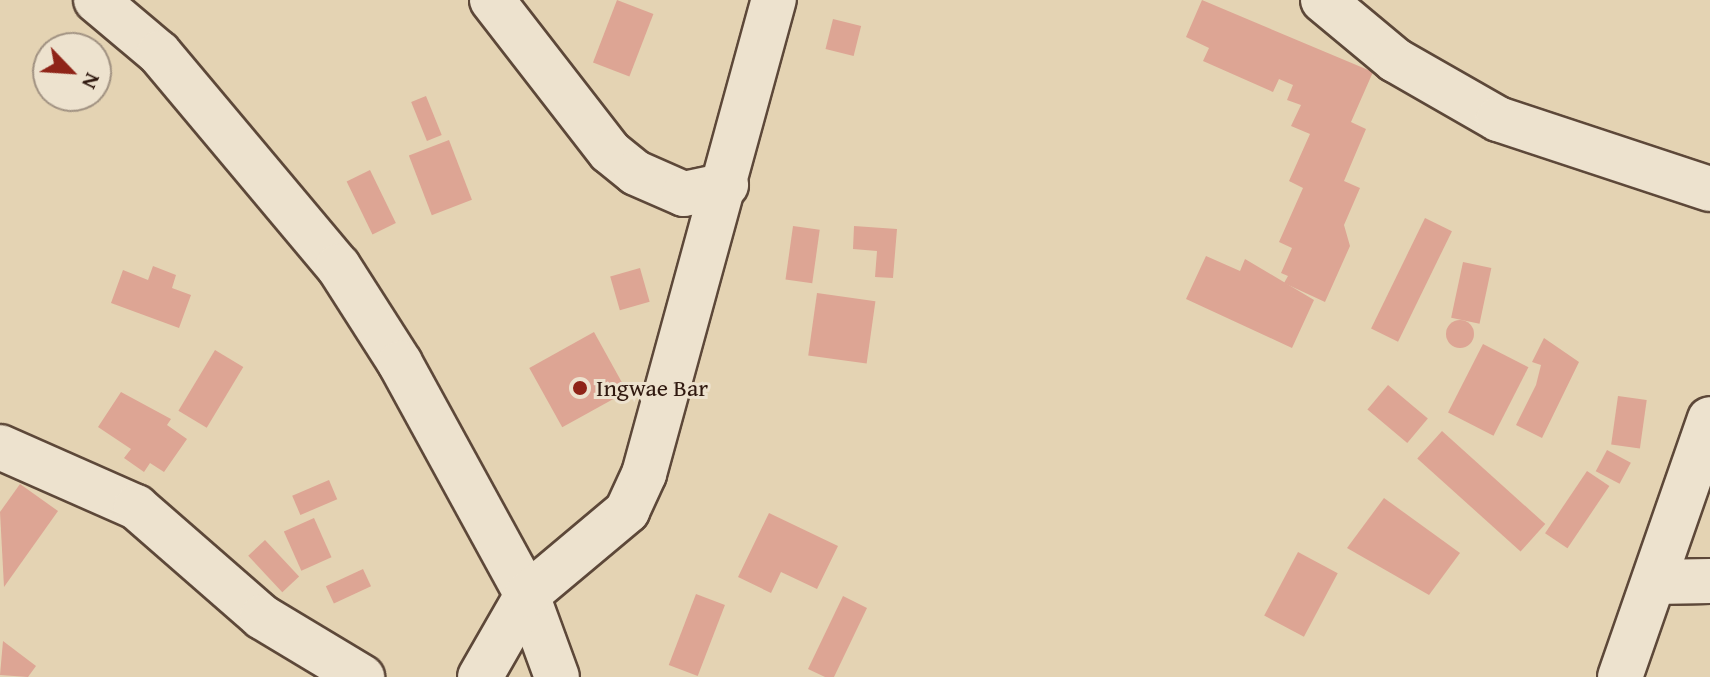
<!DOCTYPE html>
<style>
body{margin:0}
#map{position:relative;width:1710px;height:677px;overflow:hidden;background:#e4d3b3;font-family:"Gentium Book Plus",serif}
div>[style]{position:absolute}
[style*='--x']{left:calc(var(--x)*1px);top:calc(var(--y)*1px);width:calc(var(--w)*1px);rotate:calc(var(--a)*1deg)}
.building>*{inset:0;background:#dda594;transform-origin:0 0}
.round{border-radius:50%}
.roads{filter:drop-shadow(2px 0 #5d4839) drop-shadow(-2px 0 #5d4839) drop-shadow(0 2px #5d4839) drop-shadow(0 -2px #5d4839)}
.minor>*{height:44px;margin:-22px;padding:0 22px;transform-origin:22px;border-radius:22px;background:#ede2ce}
.dots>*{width:22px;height:22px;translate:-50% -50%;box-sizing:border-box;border:4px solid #ede2ce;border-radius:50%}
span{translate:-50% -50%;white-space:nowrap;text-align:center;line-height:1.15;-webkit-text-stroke:6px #ede2ce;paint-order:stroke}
.poi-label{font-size:24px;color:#301910}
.left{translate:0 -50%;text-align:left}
.north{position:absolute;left:32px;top:32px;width:80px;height:80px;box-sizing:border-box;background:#ede2ce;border:2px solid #a19282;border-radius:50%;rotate:115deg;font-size:22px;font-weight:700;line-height:32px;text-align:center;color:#301910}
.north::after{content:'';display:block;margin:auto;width:28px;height:36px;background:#8f2418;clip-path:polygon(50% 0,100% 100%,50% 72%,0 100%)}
</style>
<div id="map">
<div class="building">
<i style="left:617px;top:0;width:39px;height:67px;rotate:21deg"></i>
<i style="clip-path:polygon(1202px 0,1373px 72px,1351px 122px,1366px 129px,1344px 181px,1360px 188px,1344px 225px,1350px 246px,1325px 302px,1284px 283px,1288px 276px,1281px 273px,1292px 248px,1279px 242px,1303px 188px,1289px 181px,1310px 134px,1291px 126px,1301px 105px,1287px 100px,1293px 85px,1279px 79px,1273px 92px,1203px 61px,1209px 48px,1186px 37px)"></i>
<i style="left:833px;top:19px;width:29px;height:31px;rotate:14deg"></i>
<i style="left:426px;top:96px;width:42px;height:16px;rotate:68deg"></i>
<i style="left:449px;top:140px;width:64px;height:43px;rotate:69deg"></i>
<i style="left:370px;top:170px;width:59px;height:26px;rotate:64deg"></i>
<i style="left:1425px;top:218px;width:30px;height:123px;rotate:26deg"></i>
<i style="left:793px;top:226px;width:27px;height:54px;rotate:8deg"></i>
<i style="clip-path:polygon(854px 226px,897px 229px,893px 278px,875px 277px,877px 251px,853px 249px)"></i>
<i style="clip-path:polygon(1206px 256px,1240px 271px,1245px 259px,1314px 300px,1292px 348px,1186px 299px)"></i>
<i style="left:1463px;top:262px;width:29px;height:57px;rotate:12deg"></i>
<i style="clip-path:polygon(153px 266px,176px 275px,172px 288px,191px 295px,179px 328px,111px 303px,123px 270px,148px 280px)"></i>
<i style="left:640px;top:268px;width:35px;height:31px;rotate:74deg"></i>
<i style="left:817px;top:293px;width:59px;height:63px;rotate:8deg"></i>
<i class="round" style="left:1446px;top:320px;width:28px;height:28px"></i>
<i style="left:594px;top:332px;width:68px;height:74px;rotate:61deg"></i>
<i style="clip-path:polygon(1544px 338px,1579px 362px,1542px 438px,1516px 425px,1536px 385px,1541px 365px,1532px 362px)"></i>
<i style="left:1483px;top:344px;width:51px;height:77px;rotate:27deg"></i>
<i style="left:215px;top:350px;width:33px;height:71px;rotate:31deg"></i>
<i style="left:1388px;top:385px;width:52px;height:32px;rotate:40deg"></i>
<i style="clip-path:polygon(121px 392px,171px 419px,167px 425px,187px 439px,164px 472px,150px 463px,144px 472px,124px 458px,131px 449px,98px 427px)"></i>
<i style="left:1618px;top:396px;width:29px;height:49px;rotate:8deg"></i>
<i style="left:1442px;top:431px;width:139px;height:37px;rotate:42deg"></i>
<i style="left:1607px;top:450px;width:27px;height:24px;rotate:28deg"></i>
<i style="left:1587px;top:471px;width:27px;height:75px;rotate:34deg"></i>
<i style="left:329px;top:480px;width:21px;height:40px;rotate:67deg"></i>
<i style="clip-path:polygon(20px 484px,58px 511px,4px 587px,0 512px)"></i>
<i style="clip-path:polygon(1384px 498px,1460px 553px,1429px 595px,1347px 548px)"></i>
<i style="clip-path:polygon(769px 513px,838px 546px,817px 589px,781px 572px,771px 593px,738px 577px)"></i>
<i style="left:314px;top:518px;width:43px;height:33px;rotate:66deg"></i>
<i style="left:265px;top:540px;width:50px;height:23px;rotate:47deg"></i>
<i style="left:1298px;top:552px;width:45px;height:72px;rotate:28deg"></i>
<i style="left:363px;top:569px;width:19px;height:41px;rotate:65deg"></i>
<i style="left:696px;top:594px;width:31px;height:76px;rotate:21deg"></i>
<i style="clip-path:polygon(843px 596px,867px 608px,834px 677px,825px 677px,808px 669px)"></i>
<i style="clip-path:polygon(3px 641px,36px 666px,28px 677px,0 675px)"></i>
</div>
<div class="roads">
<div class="minor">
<i style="--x:96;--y:0;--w:82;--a:40.1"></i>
<i style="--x:159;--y:53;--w:278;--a:50"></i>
<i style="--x:338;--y:266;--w:115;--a:57.4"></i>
<i style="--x:400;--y:363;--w:264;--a:61.3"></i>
<i style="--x:527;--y:595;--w:87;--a:69.9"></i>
<i style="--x:492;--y:0;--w:192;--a:52.2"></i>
<i style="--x:610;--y:152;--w:33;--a:39"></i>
<i style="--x:636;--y:173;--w:52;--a:23.6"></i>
<i style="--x:684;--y:194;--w:43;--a:-12.1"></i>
<i style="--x:1323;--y:0;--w:94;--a:39.8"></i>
<i style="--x:1395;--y:60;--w:119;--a:29.8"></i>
<i style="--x:1498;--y:119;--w:223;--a:18.3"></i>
<i style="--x:0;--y:447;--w:149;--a:23.8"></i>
<i style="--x:136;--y:507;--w:167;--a:41.1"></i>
<i style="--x:262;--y:617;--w:117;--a:31"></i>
<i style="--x:1655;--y:582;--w:55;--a:-1"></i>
<i style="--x:480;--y:677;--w:95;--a:-60.2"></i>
<i style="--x:527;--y:595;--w:131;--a:-40"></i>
<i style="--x:627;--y:511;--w:41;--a:-65.3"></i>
<i style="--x:644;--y:474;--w:492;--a:-74.7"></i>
<i style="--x:1620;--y:677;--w:273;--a:-70.8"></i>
</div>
</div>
<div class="dots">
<i style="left:580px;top:388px;background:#8f2418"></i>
</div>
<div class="poi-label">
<span class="left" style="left:596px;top:388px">Ingwae Bar</span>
</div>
<div class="north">N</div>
</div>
